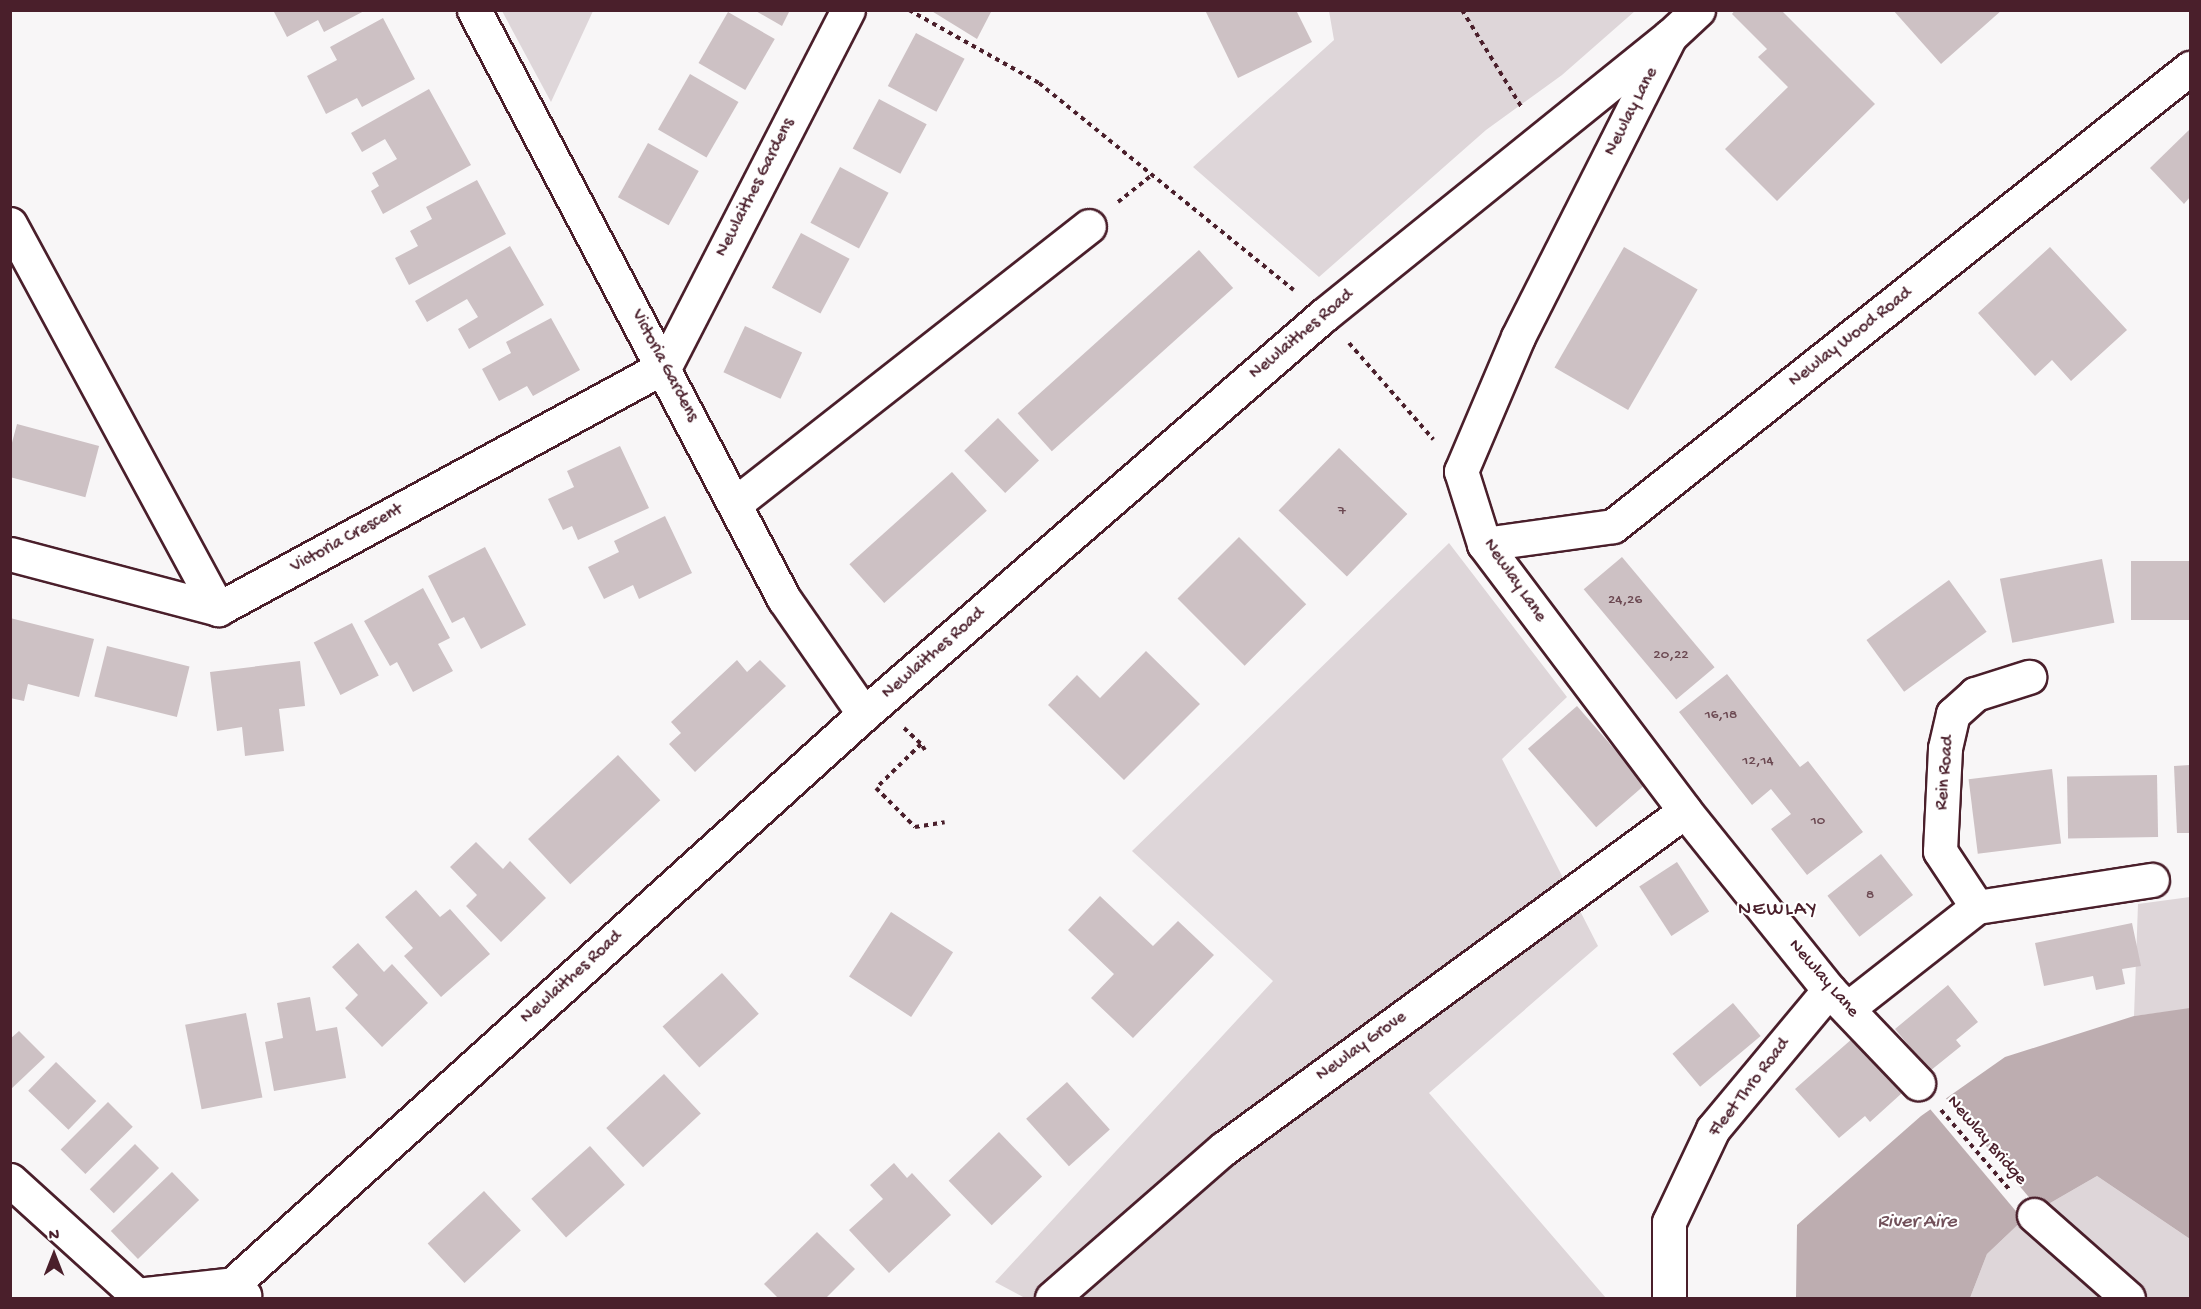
<!DOCTYPE html>
<style>
body{margin:0}
#map{position:relative;width:2201px;height:1309px;overflow:hidden;background:#f8f6f7;font-family:"Gochi Hand",sans-serif}
div>[style]{position:absolute}
[style*='--x']{left:calc(var(--x)*1px);top:calc(var(--y)*1px);width:calc(var(--w)*1px);rotate:calc(var(--a)*1deg)}
.green>*{inset:0;background:#ded6d9}
.water>*{inset:0;background:#bdadb0}
.pier>*{inset:0;background:#f8f6f7;transform-origin:0 0}
.building>*{inset:0;background:#cdc1c4;transform-origin:0 0}
.path>*{height:4px;margin-top:-2px;transform-origin:0;background:repeating-linear-gradient(90deg,#4a1f2b 0 4.5px,transparent 0 9px)}
.roads{filter:drop-shadow(2px 0 #4a1f2b) drop-shadow(-2px 0 #4a1f2b) drop-shadow(0 2px #4a1f2b) drop-shadow(0 -2px #4a1f2b)}
.minor>*{height:33px;margin:-16.5px;padding:0 16.5px;transform-origin:16.5px;border-radius:16.5px;background:#fff}
span{translate:-50% -50%;white-space:nowrap;text-align:center;line-height:1.15;-webkit-text-stroke:4.5px #fff;paint-order:stroke}
.number-label{font-size:15px;color:#6b4851}
.number-label span{-webkit-text-stroke-width:0}
.street-label{font-size:18px;color:#4a1f2b}
.neighbourhood-label{font-size:20px;color:#4a1f2b;letter-spacing:1.5px}
.water-label{font-size:20px;color:#72515a;font-style:italic}
.frame{position:absolute;inset:0;border:12px solid #4a1f2b;pointer-events:none}
.north{position:absolute;left:24px;top:1225px;width:60px;height:60px;-webkit-text-stroke:4px #fff;paint-order:stroke;rotate:0deg;font-size:16px;font-weight:700;line-height:24px;text-align:center;color:#4a1f2b}
.north::after{content:'';display:block;margin:auto;width:21px;height:27px;background:#4a1f2b;clip-path:polygon(50% 0,100% 100%,50% 72%,0 100%)}
</style>
<div id="map">
<div class="green">
<i style="clip-path:polygon(502px 11px,593px 11px,551px 102px)"></i>
<i style="clip-path:polygon(1329px 11px,1329px 10px,1635px 11px,1562px 75px,1486px 130px,1319px 277px,1193px 167px,1334px 40px)"></i>
<i style="clip-path:polygon(1449px 543px,1567px 697px,1502px 759px,1598px 946px,1429px 1093px,1606px 1298px,1025px 1298px,995px 1282px,1273px 981px,1132px 851px)"></i>
<i style="clip-path:polygon(2190px 897px,2190px 1009px,2134px 1016px,2138px 904px)"></i>
<i style="clip-path:polygon(2097px 1176px,2190px 1239px,2190px 1298px,1970px 1298px,1987px 1254px,2026px 1217px)"></i>
</div>
<div class="water">
<i style="clip-path:polygon(2190px 1008px,2190px 1239px,2097px 1176px,2026px 1217px,1987px 1254px,1970px 1298px,1796px 1298px,1797px 1225px,1921px 1116px,2005px 1057px,2134px 1016px)"></i>
</div>
<div class="pier">
<i style="left:1944px;top:1096px;width:150px;height:19px;rotate:50deg"></i>
</div>
<div class="building">
<i style="clip-path:polygon(273px 10px,366px 10px,324px 32px,318px 20px,287px 37px)"></i>
<i style="clip-path:polygon(754px 10px,790px 10px,782px 26px)"></i>
<i style="clip-path:polygon(930px 10px,992px 10px,977px 39px)"></i>
<i style="clip-path:polygon(1205px 10px,1296px 10px,1312px 42px,1238px 78px)"></i>
<i style="clip-path:polygon(1735px 10px,1781px 10px,1875px 104px,1777px 201px,1725px 149px,1788px 87px,1758px 57px,1767px 49px,1732px 14px)"></i>
<i style="clip-path:polygon(1893px 10px,2002px 10px,1941px 64px)"></i>
<i style="left:728px;top:12px;width:54px;height:59px;rotate:30deg"></i>
<i style="clip-path:polygon(383px 18px,415px 79px,362px 107px,357px 98px,326px 114px,307px 76px,337px 60px,330px 47px)"></i>
<i style="left:916px;top:33px;width:55px;height:60px;rotate:28deg"></i>
<i style="left:690px;top:74px;width:56px;height:64px;rotate:30deg"></i>
<i style="clip-path:polygon(429px 89px,471px 165px,383px 214px,371px 191px,379px 186px,372px 173px,397px 159px,385px 139px,362px 152px,351px 133px)"></i>
<i style="left:879px;top:99px;width:54px;height:56px;rotate:28deg"></i>
<i style="clip-path:polygon(2190px 129px,2190px 197px,2184px 204px,2150px 168px)"></i>
<i style="left:648px;top:143px;width:58px;height:62px;rotate:29deg"></i>
<i style="left:840px;top:167px;width:55px;height:63px;rotate:28deg"></i>
<i style="clip-path:polygon(477px 180px,506px 234px,409px 285px,395px 258px,418px 246px,410px 231px,432px 219px,426px 207px)"></i>
<i style="left:801px;top:233px;width:55px;height:62px;rotate:28deg"></i>
<i style="clip-path:polygon(510px 246px,544px 305px,469px 349px,458px 329px,478px 317px,467px 299px,427px 322px,415px 301px)"></i>
<i style="left:1624px;top:247px;width:85px;height:139px;rotate:30deg"></i>
<i style="clip-path:polygon(2050px 247px,2127px 330px,2071px 381px,2052px 360px,2035px 376px,1978px 313px)"></i>
<i style="left:1199px;top:250px;width:51px;height:244px;rotate:48deg"></i>
<i style="clip-path:polygon(551px 318px,580px 370px,533px 396px,527px 386px,499px 401px,482px 369px,511px 353px,506px 342px)"></i>
<i style="left:745px;top:326px;width:63px;height:51px;rotate:25deg"></i>
<i style="left:998px;top:418px;width:59px;height:47px;rotate:46deg"></i>
<i style="left:17px;top:424px;width:85px;height:53px;rotate:15deg"></i>
<i style="clip-path:polygon(620px 446px,649px 508px,578px 540px,572px 526px,563px 530px,548px 499px,574px 487px,567px 471px)"></i>
<i style="left:1339px;top:448px;width:95px;height:87px;rotate:44deg"></i>
<i style="left:952px;top:472px;width:52px;height:138px;rotate:48deg"></i>
<i style="clip-path:polygon(665px 516px,692px 573px,639px 599px,633px 585px,604px 599px,588px 567px,619px 552px,614px 541px)"></i>
<i style="left:1239px;top:537px;width:95px;height:87px;rotate:45deg"></i>
<i style="clip-path:polygon(485px 547px,526px 625px,481px 649px,464px 617px,452px 623px,428px 576px)"></i>
<i style="left:1622px;top:557px;width:144px;height:50px;rotate:50deg"></i>
<i style="left:2102px;top:559px;width:65px;height:104px;rotate:79deg"></i>
<i style="left:2131px;top:561px;width:58px;height:59px"></i>
<i style="left:1949px;top:580px;width:64px;height:102px;rotate:54deg"></i>
<i style="clip-path:polygon(423px 588px,450px 638px,438px 644px,453px 671px,413px 692px,397px 662px,390px 666px,364px 621px)"></i>
<i style="clip-path:polygon(10px 618px,94px 639px,79px 697px,28px 684px,24px 701px,10px 698px)"></i>
<i style="left:352px;top:623px;width:59px;height:43px;rotate:63deg"></i>
<i style="left:107px;top:646px;width:85px;height:52px;rotate:14deg"></i>
<i style="clip-path:polygon(1146px 651px,1200px 704px,1124px 780px,1048px 705px,1077px 675px,1100px 698px)"></i>
<i style="clip-path:polygon(737px 660px,747px 672px,760px 660px,786px 686px,695px 772px,669px 744px,681px 733px,671px 722px)"></i>
<i style="clip-path:polygon(300px 661px,305px 706px,279px 709px,284px 751px,245px 756px,242px 727px,217px 731px,210px 672px)"></i>
<i style="clip-path:polygon(1727px 674px,1800px 767px,1808px 761px,1863px 832px,1807px 875px,1771px 829px,1791px 814px,1771px 789px,1752px 805px,1679px 712px)"></i>
<i style="left:1577px;top:706px;width:104px;height:65px;rotate:49deg"></i>
<i style="left:618px;top:755px;width:62px;height:123px;rotate:47deg"></i>
<i style="clip-path:polygon(2190px 765px,2190px 833px,2177px 833px,2174px 766px)"></i>
<i style="left:2052px;top:769px;width:75px;height:84px;rotate:83deg"></i>
<i style="left:2157px;top:775px;width:62px;height:90px;rotate:89deg"></i>
<i style="clip-path:polygon(476px 842px,503px 869px,510px 861px,546px 898px,501px 942px,466px 906px,477px 895px,450px 867px)"></i>
<i style="left:1881px;top:854px;width:52px;height:68px;rotate:52deg"></i>
<i style="left:1677px;top:862px;width:59px;height:45px;rotate:57deg"></i>
<i style="clip-path:polygon(416px 890px,440px 917px,450px 909px,490px 954px,441px 997px,404px 956px,413px 948px,385px 917px)"></i>
<i style="clip-path:polygon(1100px 896px,1153px 946px,1178px 921px,1214px 955px,1133px 1038px,1091px 998px,1114px 974px,1068px 930px)"></i>
<i style="left:891px;top:912px;width:74px;height:77px;rotate:33deg"></i>
<i style="clip-path:polygon(2132px 923px,2141px 966px,2122px 969px,2125px 984px,2096px 990px,2093px 976px,2044px 986px,2035px 943px)"></i>
<i style="clip-path:polygon(358px 943px,384px 972px,392px 964px,428px 1003px,382px 1047px,345px 1008px,358px 995px,332px 967px)"></i>
<i style="left:722px;top:973px;width:55px;height:80px;rotate:48deg"></i>
<i style="clip-path:polygon(1948px 985px,1978px 1022px,1956px 1040px,1961px 1046px,1930px 1071px,1895px 1029px)"></i>
<i style="clip-path:polygon(310px 997px,316px 1031px,337px 1027px,346px 1078px,274px 1091px,265px 1042px,283px 1038px,277px 1003px)"></i>
<i style="left:1733px;top:1003px;width:43px;height:79px;rotate:50deg"></i>
<i style="left:246px;top:1013px;width:86px;height:62px;rotate:79deg"></i>
<i style="clip-path:polygon(19px 1031px,45px 1057px,10px 1090px,10px 1039px)"></i>
<i style="clip-path:polygon(1853px 1038px,1902px 1093px,1870px 1122px,1865px 1116px,1839px 1138px,1795px 1089px)"></i>
<i style="left:56px;top:1062px;width:56px;height:40px;rotate:44deg"></i>
<i style="left:664px;top:1074px;width:54px;height:79px;rotate:47deg"></i>
<i style="left:1067px;top:1082px;width:64px;height:55px;rotate:48deg"></i>
<i style="left:108px;top:1102px;width:35px;height:67px;rotate:45deg"></i>
<i style="left:999px;top:1132px;width:62px;height:70px;rotate:46deg"></i>
<i style="left:135px;top:1144px;width:34px;height:64px;rotate:45deg"></i>
<i style="left:590px;top:1146px;width:52px;height:79px;rotate:48deg"></i>
<i style="clip-path:polygon(894px 1163px,907px 1178px,912px 1173px,951px 1215px,889px 1273px,849px 1230px,883px 1199px,870px 1185px)"></i>
<i style="left:172px;top:1172px;width:39px;height:85px;rotate:46deg"></i>
<i style="left:484px;top:1191px;width:54px;height:77px;rotate:47deg"></i>
<i style="clip-path:polygon(817px 1232px,855px 1269px,826px 1298px,778px 1298px,764px 1284px)"></i>
</div>
<div class="path">
<i style="--x:909;--y:10;--w:149;--a:29.3"></i>
<i style="--x:1039;--y:83;--w:328;--a:39.1"></i>
<i style="--x:1462;--y:10;--w:115;--a:58.5"></i>
<i style="--x:1118;--y:202;--w:43;--a:-38.5"></i>
<i style="--x:1349;--y:343;--w:128;--a:48.8"></i>
<i style="--x:904;--y:728;--w:23;--a:43"></i>
<i style="--x:925;--y:750;--w:7;--a:-124"></i>
<i style="--x:921;--y:744;--w:63;--a:135.6"></i>
<i style="--x:876;--y:788;--w:55;--a:45"></i>
<i style="--x:915;--y:827;--w:30;--a:-9"></i>
<i style="--x:1941;--y:1110;--w:104;--a:49.3"></i>
</div>
<div class="roads">
<div class="minor">
<i style="--x:474;--y:10;--w:666;--a:62.24"></i>
<i style="--x:784;--y:599;--w:140;--a:55.2"></i>
<i style="--x:1698;--y:10;--w:38;--a:137"></i>
<i style="--x:1670;--y:36;--w:337;--a:116.8"></i>
<i style="--x:1518;--y:337;--w:146;--a:113"></i>
<i style="--x:1461;--y:471;--w:77;--a:72.5"></i>
<i style="--x:1484;--y:544;--w:334;--a:53"></i>
<i style="--x:1685;--y:811;--w:230;--a:51.2"></i>
<i style="--x:1829;--y:990;--w:129;--a:46.3"></i>
<i style="--x:10;--y:224;--w:438;--a:61.6"></i>
<i style="--x:737;--y:502;--w:447;--a:-38.1"></i>
<i style="--x:1484;--y:544;--w:130;--a:-7.9"></i>
<i style="--x:1613;--y:526;--w:737;--a:-38.44"></i>
<i style="--x:10;--y:554;--w:215;--a:14.8"></i>
<i style="--x:218;--y:609;--w:509;--a:-28.53"></i>
<i style="--x:665;--y:366;--w:400;--a:-62.8"></i>
<i style="--x:1977;--y:907;--w:67;--a:-123.5"></i>
<i style="--x:1940;--y:851;--w:103;--a:-87.2"></i>
<i style="--x:1945;--y:748;--w:35;--a:-77"></i>
<i style="--x:1953;--y:714;--w:30;--a:-42"></i>
<i style="--x:1975;--y:694;--w:57;--a:-17.5"></i>
<i style="--x:1848;--y:1008;--w:164;--a:-38.1"></i>
<i style="--x:1977;--y:907;--w:177;--a:-8.8"></i>
<i style="--x:10;--y:1180;--w:171;--a:42.2"></i>
<i style="--x:137;--y:1295;--w:97;--a:-6.5"></i>
<i style="--x:233;--y:1284;--w:16;--a:45"></i>
<i style="--x:2034;--y:1215;--w:125;--a:41.4"></i>
<i style="--x:223;--y:1298;--w:17;--a:-54"></i>
<i style="--x:233;--y:1284;--w:850;--a:-42.09"></i>
<i style="--x:864;--y:714;--w:609;--a:-40.94"></i>
<i style="--x:1324;--y:315;--w:444;--a:-38.9"></i>
<i style="--x:1052;--y:1298;--w:227;--a:-41.1"></i>
<i style="--x:1223;--y:1149;--w:572;--a:-36.19"></i>
<i style="--x:1669;--y:1298;--w:76;--a:-90"></i>
<i style="--x:1669;--y:1222;--w:103;--a:-64.7"></i>
<i style="--x:1713;--y:1129;--w:181;--a:-50.2"></i>
</div>
</div>
<div class="number-label">
<span style="left:1342px;top:512px">7</span>
<span style="left:1625px;top:601px">24,26</span>
<span style="left:1671px;top:656px">20,22</span>
<span style="left:1721px;top:716px">16,18</span>
<span style="left:1758px;top:762px">12,14</span>
<span style="left:1818px;top:822px">10</span>
<span style="left:1870px;top:896px">8</span>
</div>
<div class="street-label">
<span style="left:1632px;top:112px;rotate:-63deg">Newlay Lane</span>
<span style="left:756px;top:188px;rotate:-63deg">Newlaithes Gardens</span>
<span style="left:1302px;top:335px;rotate:-40deg">Newlaithes Road</span>
<span style="left:1851px;top:338px;rotate:-38deg">Newlay Wood Road</span>
<span style="left:664px;top:366px;rotate:62deg">Victoria Gardens</span>
<span style="left:347px;top:539px;rotate:-29deg">Victoria Crescent</span>
<span style="left:1514px;top:581px;rotate:55deg">Newlay Lane</span>
<span style="left:934px;top:654px;rotate:-41deg">Newlaithes Road</span>
<span style="left:1946px;top:773px;rotate:-85deg">Rein Road</span>
<span style="left:572px;top:978px;rotate:-42deg">Newlaithes Road</span>
<span style="left:1823px;top:979px;rotate:49deg">Newlay Lane</span>
<span style="left:1362px;top:1047px;rotate:-36deg">Newlay Grove</span>
<span style="left:1750px;top:1088px;rotate:-52deg">Fleet Thro Road</span>
<span style="left:1986px;top:1141px;rotate:49deg">Newlay Bridge</span>
</div>
<div class="neighbourhood-label">
<span style="left:1778px;top:910px">NEWLAY</span>
</div>
<div class="water-label">
<span style="left:1917px;top:1222px">River Aire</span>
</div>
<div class="frame"></div>
<div class="north">N</div>
</div>
